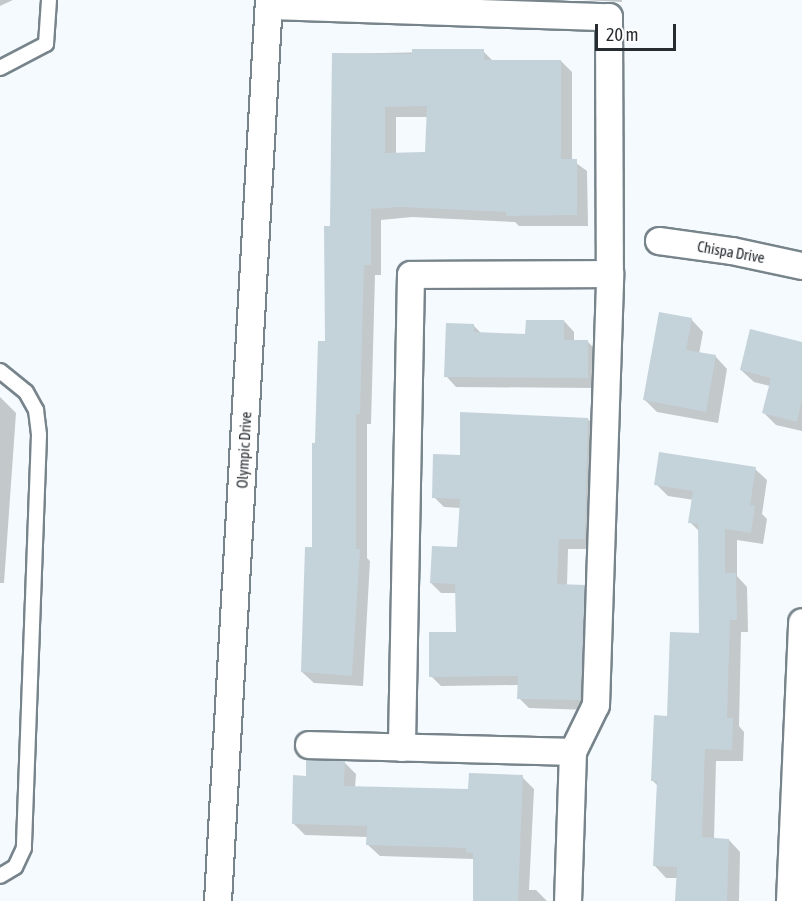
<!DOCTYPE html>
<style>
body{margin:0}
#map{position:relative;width:802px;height:901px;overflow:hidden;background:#f4fafd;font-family:"Asap Condensed",sans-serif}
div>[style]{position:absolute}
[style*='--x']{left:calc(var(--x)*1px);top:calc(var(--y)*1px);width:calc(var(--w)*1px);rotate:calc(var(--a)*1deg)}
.shadow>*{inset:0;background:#0003}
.building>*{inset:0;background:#c4d2da}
.roads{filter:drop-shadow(2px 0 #77848b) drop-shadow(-2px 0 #77848b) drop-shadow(0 2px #77848b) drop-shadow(0 -2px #77848b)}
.lane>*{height:14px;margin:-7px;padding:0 7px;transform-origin:7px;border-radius:7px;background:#fff}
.street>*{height:26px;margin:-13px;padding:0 13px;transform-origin:13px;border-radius:13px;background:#fff}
span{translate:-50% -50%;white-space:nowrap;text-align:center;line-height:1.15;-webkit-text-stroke:4.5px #fff;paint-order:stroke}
.street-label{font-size:15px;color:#272c30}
.scale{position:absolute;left:595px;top:24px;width:81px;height:27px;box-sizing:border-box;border:3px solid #272c30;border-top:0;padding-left:8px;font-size:18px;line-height:21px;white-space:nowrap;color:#272c30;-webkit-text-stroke:4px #fff;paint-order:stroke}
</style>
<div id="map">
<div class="shadow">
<i style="clip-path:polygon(0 0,13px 0,0 6px)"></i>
<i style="clip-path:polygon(583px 0,622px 0,622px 2px)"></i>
<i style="clip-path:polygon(evenodd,483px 51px,494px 62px,561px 61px,572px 72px,572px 160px,587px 171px,588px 226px,519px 226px,515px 222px,412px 217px,381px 220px,381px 275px,375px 275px,371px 424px,367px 424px,367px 558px,370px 561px,363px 686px,314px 683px,302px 672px,314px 549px,332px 228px,333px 54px,483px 51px,396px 117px,428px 117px,426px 154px,396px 154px,396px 117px)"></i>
<i style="clip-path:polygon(691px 319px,703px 332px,699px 354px,715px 356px,727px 369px,718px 423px,657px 412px,645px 400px)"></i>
<i style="clip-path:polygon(564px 321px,574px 332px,574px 342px,588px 342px,598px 352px,598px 388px,456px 387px,446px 376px,474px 326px,482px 334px,527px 335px)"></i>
<i style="clip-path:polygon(802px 343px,802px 431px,776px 425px,764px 413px,770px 386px,754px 382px,741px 370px)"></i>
<i style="clip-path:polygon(0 397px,16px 413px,4px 583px,0 583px)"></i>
<i style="clip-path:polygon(588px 419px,598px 430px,595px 549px,568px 549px,567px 586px,584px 587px,594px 597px,590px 710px,529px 708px,519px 698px,519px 685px,441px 686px,431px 676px,457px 633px,457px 593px,441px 593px,431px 583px,458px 548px,461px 508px,444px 507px,434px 497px,461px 457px)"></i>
<i style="clip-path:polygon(755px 469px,767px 480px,762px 514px,767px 519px,763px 544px,737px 540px,737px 576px,747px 587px,748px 632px,741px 632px,739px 726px,744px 732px,743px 761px,716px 761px,714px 840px,729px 840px,740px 852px,739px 901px,677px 901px,678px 878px,666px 878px,655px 866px,658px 786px,653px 781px,668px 717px,700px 634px,699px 531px,690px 522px,694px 500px,668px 496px,656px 484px)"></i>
<i style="clip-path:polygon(344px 762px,356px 774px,355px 788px,470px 791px,522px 777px,534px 789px,529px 890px,536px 890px,547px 901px,474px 901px,474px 859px,380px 856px,368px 845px,368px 837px,305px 835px,293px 823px,307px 777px)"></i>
</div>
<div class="building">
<i style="clip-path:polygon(evenodd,412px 49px,484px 49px,484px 60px,561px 60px,561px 159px,577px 159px,577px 215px,506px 216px,506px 212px,400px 207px,371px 209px,371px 265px,364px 265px,360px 414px,356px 414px,356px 549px,360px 549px,352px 676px,301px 672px,305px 547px,312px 547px,312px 443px,315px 443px,318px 341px,325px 341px,324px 226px,330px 226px,332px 53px,412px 54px,412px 49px,427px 106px,425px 152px,385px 153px,385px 107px,427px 106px)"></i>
<i style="clip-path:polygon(659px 312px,692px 318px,686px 350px,716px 355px,706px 412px,643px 400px)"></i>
<i style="clip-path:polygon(526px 320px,564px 320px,564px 340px,588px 340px,588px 378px,444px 377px,446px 323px,474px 324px,474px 332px,525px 334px)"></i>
<i style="clip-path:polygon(750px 329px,802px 342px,802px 399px,797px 422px,762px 413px,771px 378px,740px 370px)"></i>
<i style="clip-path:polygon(460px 412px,588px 418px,585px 539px,559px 539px,557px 584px,585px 585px,580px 700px,517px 699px,518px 676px,429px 677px,429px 632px,456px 632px,455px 584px,430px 583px,432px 546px,457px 547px,460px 499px,432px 498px,433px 454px,460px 455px)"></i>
<i style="clip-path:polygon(659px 452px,756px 467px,750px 505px,755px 506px,751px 533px,725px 529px,725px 573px,736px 573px,737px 620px,730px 620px,727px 718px,733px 718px,732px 750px,705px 749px,702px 837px,729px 839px,727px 901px,675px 901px,677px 867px,653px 866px,657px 781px,651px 781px,654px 715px,667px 716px,670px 632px,699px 633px,698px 524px,688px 523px,693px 491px,654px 485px)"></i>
<i style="clip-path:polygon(306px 759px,345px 761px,344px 786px,468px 789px,469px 773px,523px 775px,518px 901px,473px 901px,473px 853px,466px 852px,466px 848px,366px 845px,367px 826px,292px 824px,293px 775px,306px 776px)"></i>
</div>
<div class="roads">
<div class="lane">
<i style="--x:0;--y:68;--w:52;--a:-27.6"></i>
<i style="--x:46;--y:44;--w:44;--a:-86.1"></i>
<i style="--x:0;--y:371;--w:33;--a:39"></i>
<i style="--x:26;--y:392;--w:21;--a:61"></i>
<i style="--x:36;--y:410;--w:25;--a:83"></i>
<i style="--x:39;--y:435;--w:413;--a:92.1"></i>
<i style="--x:24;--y:848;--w:21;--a:115"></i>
<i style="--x:15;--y:867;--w:17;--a:149"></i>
</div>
<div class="street">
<i style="--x:269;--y:6;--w:340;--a:1.9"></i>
<i style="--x:609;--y:17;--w:257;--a:89.8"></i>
<i style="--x:610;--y:274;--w:199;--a:179.7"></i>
<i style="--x:411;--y:275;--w:473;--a:91.1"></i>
<i style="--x:659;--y:241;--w:74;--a:7.8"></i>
<i style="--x:732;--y:251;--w:72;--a:12.1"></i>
<i style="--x:309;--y:745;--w:264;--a:1.5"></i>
<i style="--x:573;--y:752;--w:149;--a:91.9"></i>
<i style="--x:573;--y:752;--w:52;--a:-63.9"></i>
<i style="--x:596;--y:705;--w:431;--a:-88.1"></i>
<i style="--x:218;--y:901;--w:902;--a:-86.76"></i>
<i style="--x:790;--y:901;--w:279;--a:-87.5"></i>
</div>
</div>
<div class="street-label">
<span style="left:731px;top:252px;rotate:10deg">Chispa Drive</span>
<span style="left:244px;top:450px;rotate:-87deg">Olympic Drive</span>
</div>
<div class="scale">20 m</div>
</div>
